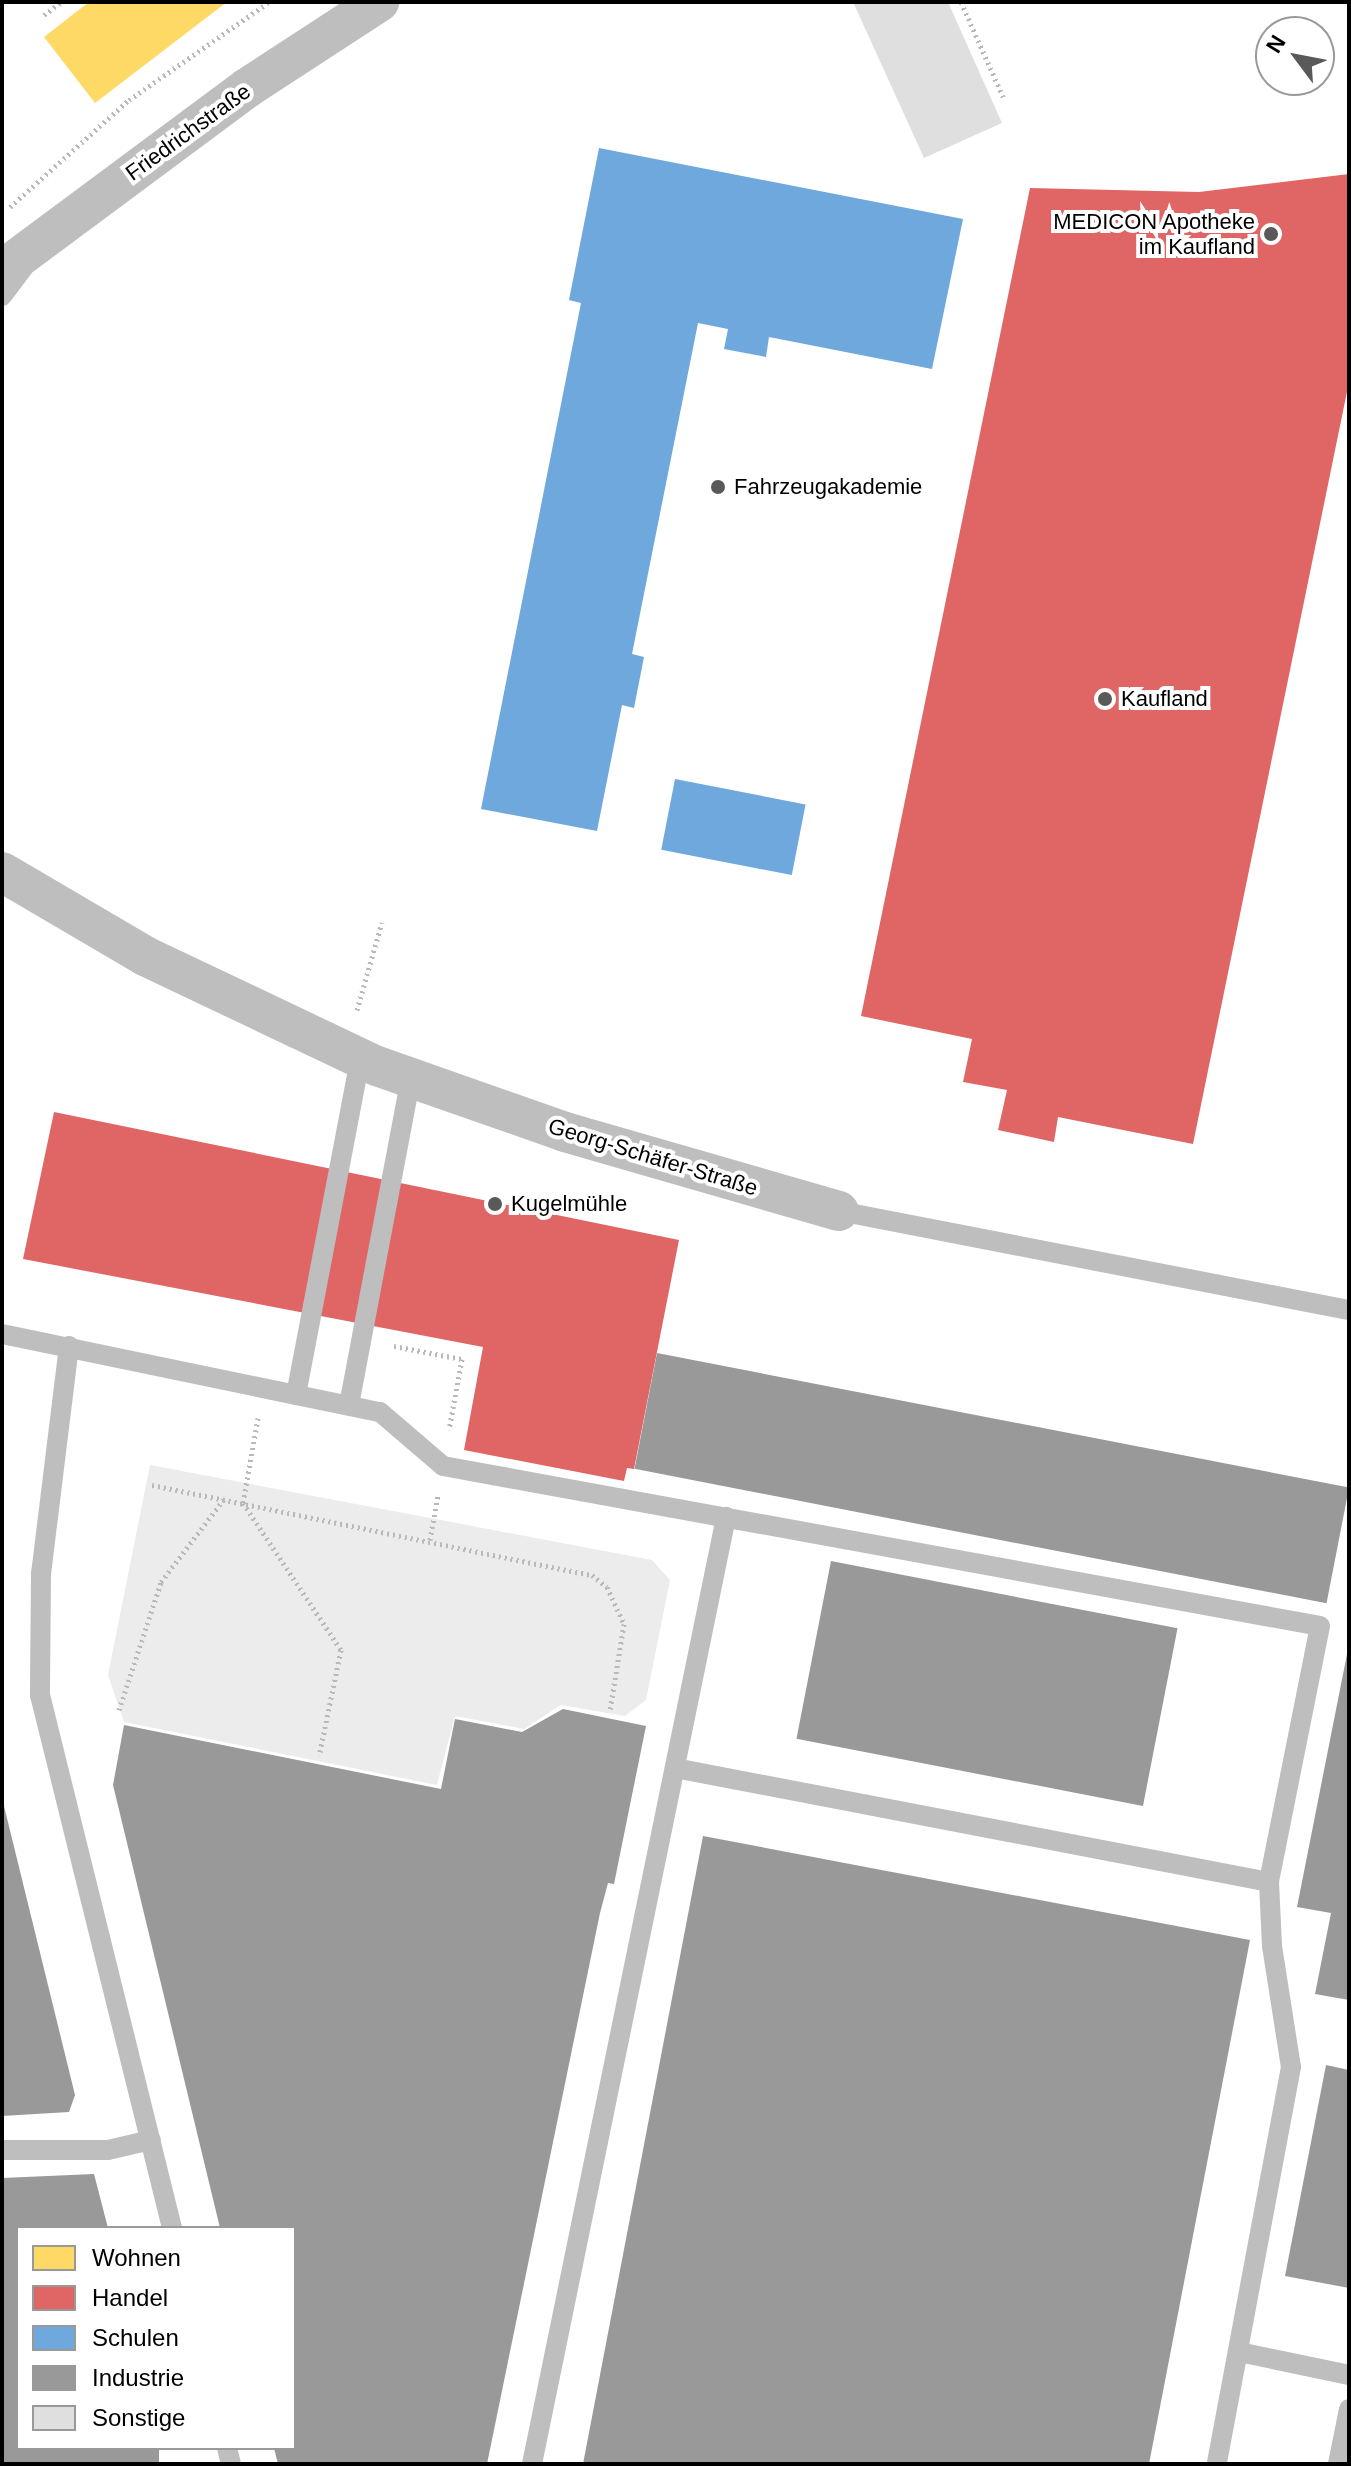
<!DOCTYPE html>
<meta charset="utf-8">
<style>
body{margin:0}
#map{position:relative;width:1351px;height:2466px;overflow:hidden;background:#fff;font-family:Arial,sans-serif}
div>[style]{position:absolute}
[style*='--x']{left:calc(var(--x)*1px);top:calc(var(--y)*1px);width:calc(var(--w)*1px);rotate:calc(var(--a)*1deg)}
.green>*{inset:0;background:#ececec}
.homes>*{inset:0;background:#ffd966}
.shops>*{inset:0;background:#e06666}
.schools>*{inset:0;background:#6fa8dc;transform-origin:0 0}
.industry>*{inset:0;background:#999;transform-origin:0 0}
.building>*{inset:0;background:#dfdfdf}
.path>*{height:5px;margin-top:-2.5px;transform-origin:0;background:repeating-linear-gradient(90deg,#b9b9b9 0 2px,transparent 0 6px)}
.lane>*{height:20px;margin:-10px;padding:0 10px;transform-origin:10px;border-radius:10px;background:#bebebe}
.street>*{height:40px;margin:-20px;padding:0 20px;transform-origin:20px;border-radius:20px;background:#bebebe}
.dots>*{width:22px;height:22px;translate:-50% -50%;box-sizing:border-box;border:4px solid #fff;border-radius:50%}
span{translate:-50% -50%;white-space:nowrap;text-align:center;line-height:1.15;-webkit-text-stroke:8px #fff;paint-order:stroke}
.street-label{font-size:22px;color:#000}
.poi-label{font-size:22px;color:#000}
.right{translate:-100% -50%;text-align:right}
.left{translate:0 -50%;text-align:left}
.frame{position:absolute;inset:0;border:4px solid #000;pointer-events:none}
.legend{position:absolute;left:16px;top:2226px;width:280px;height:224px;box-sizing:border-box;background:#fff;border:2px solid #999;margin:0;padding:10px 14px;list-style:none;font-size:24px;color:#000}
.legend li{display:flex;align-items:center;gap:16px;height:40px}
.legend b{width:40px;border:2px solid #999}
.north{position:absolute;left:1255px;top:16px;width:80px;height:80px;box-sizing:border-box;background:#fff;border:2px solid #999;border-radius:50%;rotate:302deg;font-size:22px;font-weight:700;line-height:32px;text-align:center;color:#000}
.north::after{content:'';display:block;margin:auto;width:28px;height:36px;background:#595959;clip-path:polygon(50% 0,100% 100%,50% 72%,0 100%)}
</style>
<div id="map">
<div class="green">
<i style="clip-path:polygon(150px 1465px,652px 1560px,670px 1580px,646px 1700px,625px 1716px,561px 1705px,524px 1729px,455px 1716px,437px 1785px,124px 1722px,108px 1675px)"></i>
</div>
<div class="homes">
<i style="clip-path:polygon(89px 2px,227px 2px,95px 103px,44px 37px)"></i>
</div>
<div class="shops">
<i style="clip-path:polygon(1349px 174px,1349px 382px,1193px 1144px,1058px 1117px,1054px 1142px,998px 1130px,1007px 1090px,963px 1082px,972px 1039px,861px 1016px,1030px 188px,1199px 192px)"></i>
<i style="clip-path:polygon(54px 1112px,679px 1240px,634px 1469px,627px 1468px,624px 1481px,464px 1450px,483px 1347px,23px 1259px)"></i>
</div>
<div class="schools">
<i style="clip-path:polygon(599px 148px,963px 219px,932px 369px,769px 337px,766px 357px,724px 349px,728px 329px,698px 323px,632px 654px,644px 657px,634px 708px,622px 705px,597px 831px,481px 809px,581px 303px,569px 300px)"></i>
<i style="left:675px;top:779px;width:133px;height:72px;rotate:11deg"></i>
</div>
<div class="industry">
<i style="left:657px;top:1353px;width:705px;height:118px;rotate:11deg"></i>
<i style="left:831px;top:1561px;width:353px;height:181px;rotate:11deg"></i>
<i style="clip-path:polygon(1348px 1649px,1349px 1649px,1349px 2000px,1315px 1994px,1331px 1913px,1297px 1907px)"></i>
<i style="clip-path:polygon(563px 1709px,646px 1726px,614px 1884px,608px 1883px,600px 1913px,487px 2464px,278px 2464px,274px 2448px,294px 2448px,294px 2228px,220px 2228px,113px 1785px,124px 1725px,441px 1789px,455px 1719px,522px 1732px)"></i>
<i style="clip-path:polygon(3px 1802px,75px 2095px,69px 2112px,2px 2116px)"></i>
<i style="clip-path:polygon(703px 1836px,1250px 1940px,1149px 2464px,583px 2464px)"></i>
<i style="clip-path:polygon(1326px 2065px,1349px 2070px,1349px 2288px,1285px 2276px)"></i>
<i style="clip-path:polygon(94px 2174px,108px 2228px,18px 2228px,18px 2448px,159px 2448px,159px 2464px,2px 2464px,2px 2178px)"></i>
</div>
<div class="building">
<i style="clip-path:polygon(853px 2px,948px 2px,1002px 123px,924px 158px)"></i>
</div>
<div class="path">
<i style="--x:961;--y:2;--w:104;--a:66.1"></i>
<i style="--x:44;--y:15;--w:21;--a:-37"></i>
<i style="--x:10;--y:207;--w:160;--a:-42"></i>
<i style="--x:129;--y:100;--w:171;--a:-35"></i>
<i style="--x:357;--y:1010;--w:91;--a:-74.1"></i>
<i style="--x:394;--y:1346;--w:69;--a:10.8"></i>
<i style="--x:462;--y:1359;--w:72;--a:100.4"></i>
<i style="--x:258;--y:1418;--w:86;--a:100"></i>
<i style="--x:243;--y:1503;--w:177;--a:56.3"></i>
<i style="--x:341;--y:1650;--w:108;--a:101.7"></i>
<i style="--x:152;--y:1485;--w:449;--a:11.6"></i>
<i style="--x:592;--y:1575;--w:19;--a:39"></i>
<i style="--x:607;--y:1587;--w:41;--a:65.3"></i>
<i style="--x:624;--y:1624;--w:87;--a:99.2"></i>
<i style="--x:430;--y:1540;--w:46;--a:-79.9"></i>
<i style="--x:119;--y:1710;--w:135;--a:-71.8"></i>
<i style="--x:161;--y:1582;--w:104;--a:-52.8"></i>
</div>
<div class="lane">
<i style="--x:2;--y:296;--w:36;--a:-53"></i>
<i style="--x:839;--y:1211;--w:520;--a:10.99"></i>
<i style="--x:2;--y:1334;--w:386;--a:11.7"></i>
<i style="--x:380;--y:1412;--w:83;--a:40.6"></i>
<i style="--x:443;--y:1466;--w:891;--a:10.34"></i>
<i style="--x:1320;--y:1626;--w:261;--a:101.3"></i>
<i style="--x:1269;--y:1882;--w:64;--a:87.3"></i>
<i style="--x:1272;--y:1946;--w:122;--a:81.1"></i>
<i style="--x:1291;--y:2067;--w:404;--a:100.6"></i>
<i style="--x:69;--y:1346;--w:230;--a:97"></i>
<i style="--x:41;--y:1574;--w:121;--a:90.5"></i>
<i style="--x:40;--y:1695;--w:549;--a:76.09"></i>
<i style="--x:296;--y:1395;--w:343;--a:-79.2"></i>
<i style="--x:349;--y:1405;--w:334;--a:-79.3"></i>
<i style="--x:675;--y:1768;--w:605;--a:10.86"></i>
<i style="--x:2;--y:2150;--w:106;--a:0"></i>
<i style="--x:108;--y:2150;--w:44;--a:-13.1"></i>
<i style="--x:1239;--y:2352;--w:112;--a:11.8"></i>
<i style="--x:227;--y:2448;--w:16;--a:76"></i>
<i style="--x:532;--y:2464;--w:967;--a:-78.42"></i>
<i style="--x:1338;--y:2464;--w:56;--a:-78.7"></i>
</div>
<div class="street">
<i style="--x:2;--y:270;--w:305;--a:-36.6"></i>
<i style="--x:247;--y:88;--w:158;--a:-33.1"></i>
<i style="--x:2;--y:872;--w:166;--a:30.4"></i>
<i style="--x:145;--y:956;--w:257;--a:25.4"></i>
<i style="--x:377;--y:1066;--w:199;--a:19.3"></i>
<i style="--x:565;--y:1132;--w:285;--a:16.1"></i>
</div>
<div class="dots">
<i style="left:1271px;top:234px;background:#595959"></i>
<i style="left:718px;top:487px;background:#595959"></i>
<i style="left:1105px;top:699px;background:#595959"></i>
<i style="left:495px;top:1204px;background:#595959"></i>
</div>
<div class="street-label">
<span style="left:188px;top:132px;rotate:-36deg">Friedrichstraße</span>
<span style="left:653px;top:1157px;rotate:17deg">Georg-Schäfer-Straße</span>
</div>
<div class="poi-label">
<span class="right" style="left:1255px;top:234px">MEDICON Apotheke<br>im Kaufland</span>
<span class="left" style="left:734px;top:487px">Fahrzeugakademie</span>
<span class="left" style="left:1121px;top:699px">Kaufland</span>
<span class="left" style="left:511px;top:1204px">Kugelmühle</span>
</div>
<div class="frame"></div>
<ul class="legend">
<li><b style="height:22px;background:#ffd966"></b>Wohnen</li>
<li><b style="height:22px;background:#e06666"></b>Handel</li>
<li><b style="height:22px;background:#6fa8dc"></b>Schulen</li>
<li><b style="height:22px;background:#999"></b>Industrie</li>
<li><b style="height:22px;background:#dfdfdf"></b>Sonstige</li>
</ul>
<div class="north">N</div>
</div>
